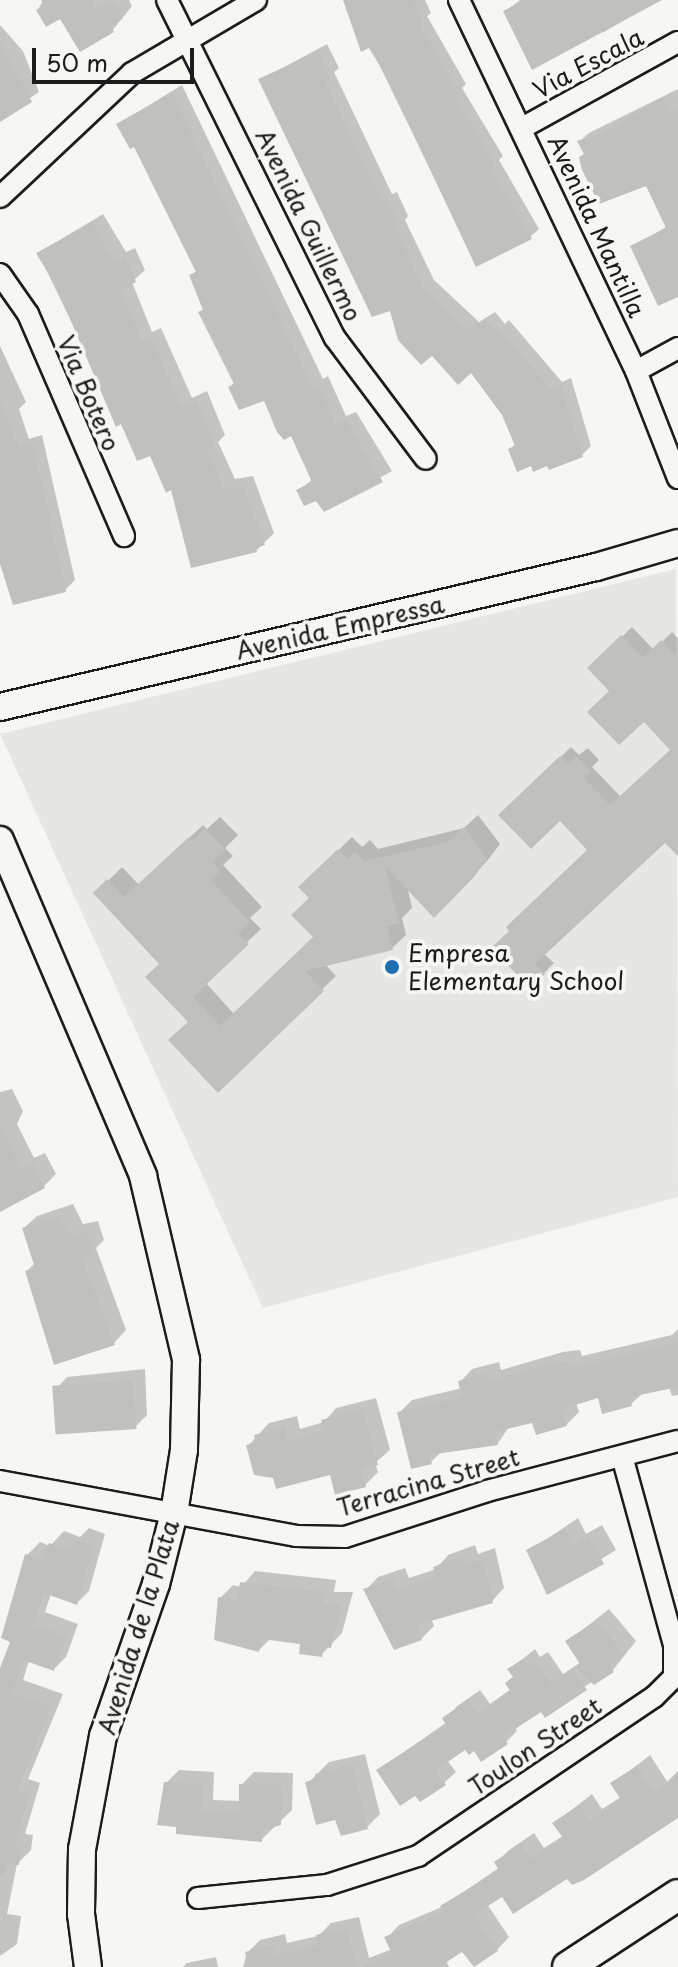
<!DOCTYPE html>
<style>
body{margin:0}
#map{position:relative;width:678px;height:1967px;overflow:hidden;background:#f6f6f2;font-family:"Playpen Sans",sans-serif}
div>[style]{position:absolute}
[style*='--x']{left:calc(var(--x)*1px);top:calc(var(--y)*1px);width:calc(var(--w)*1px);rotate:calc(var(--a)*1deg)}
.built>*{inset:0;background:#e6e6e2}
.shadow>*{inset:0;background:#0003}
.building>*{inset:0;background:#c0c0bd;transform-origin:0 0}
.roads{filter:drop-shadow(2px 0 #1c1c1c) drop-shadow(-2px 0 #1c1c1c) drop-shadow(0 2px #1c1c1c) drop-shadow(0 -2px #1c1c1c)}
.minor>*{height:20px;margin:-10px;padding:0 10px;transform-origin:10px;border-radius:10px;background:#f6f6f2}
.tertiary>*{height:26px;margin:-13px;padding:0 13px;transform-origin:13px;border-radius:13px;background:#f6f6f2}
.secondary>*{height:30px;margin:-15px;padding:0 15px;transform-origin:15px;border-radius:15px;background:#f6f6f2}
.dots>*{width:22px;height:22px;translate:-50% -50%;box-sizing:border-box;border:4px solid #f6f6f2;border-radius:50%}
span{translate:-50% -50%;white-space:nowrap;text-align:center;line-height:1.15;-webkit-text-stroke:8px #f6f6f2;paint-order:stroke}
.street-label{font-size:24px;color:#1c1c1c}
.poi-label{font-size:24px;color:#1c1c1c}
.left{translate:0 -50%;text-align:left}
.scale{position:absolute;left:32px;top:48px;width:162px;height:36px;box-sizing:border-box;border:4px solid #1c1c1c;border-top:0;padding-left:10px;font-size:24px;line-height:28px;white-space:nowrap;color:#1c1c1c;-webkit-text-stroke:6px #f6f6f2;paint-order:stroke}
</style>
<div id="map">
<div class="built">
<i style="clip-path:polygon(676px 569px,678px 1197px,263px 1308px,0 734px)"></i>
</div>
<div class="shadow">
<i style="clip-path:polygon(43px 0,129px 0,132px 6px,112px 31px,38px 10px)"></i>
<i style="clip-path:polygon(345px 0,425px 0,431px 13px,427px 16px,466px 84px,462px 88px,503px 156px,499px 160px,539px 229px,530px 237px,477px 265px,370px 46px,362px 50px)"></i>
<i style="clip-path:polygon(658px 0,604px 32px,506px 11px,520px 0)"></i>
<i style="clip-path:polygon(0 25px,23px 51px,39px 92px,0 119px)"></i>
<i style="clip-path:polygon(327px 44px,339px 68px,334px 72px,392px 194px,397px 192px,408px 216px,405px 220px,434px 280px,479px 322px,495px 312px,505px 324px,509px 320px,562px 382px,571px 378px,591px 446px,582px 455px,532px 464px,510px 449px,516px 443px,504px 414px,471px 370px,391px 308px,260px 80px)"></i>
<i style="clip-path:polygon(182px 85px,323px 379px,328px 376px,346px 416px,356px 412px,392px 471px,324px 509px,317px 498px,299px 490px,313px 479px,292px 434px,265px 399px,230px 387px,235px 382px,200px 313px,204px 308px,191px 276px,197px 270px,135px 144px,118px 124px)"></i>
<i style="clip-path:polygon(678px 89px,678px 152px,586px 153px,580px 141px,589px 133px)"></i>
<i style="clip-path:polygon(103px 214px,126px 252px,135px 248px,145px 270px,132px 282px,152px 332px,161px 328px,192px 398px,207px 391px,225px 435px,218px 442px,235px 479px,253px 476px,274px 533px,256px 551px,172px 488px,151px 454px,138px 459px,38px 253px)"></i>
<i style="clip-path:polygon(678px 220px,678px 294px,632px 247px)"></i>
<i style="clip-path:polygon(0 346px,26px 402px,19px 409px,29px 439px,42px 435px,75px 580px,65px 590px,0 562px)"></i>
<i style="clip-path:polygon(632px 627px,654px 650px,672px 632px,678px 638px,678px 852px,665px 840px,543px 953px,554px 963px,531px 986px,494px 948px,590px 850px,560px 818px,501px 815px,571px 747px,579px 755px,588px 748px,599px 760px,592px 767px,621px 797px,672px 749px,590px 668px)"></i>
<i style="clip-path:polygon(478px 815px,500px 844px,487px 861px,434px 916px,407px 886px,412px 908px,402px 918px,406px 935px,392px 948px,325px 964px,336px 976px,218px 1090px,161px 963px,96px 893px,122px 867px,139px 885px,203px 825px,207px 829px,220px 817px,238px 835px,225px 848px,233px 856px,223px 865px,262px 907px,250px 918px,261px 929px,205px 982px,234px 1014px,315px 937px,311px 898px,301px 887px,352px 837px,362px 847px,370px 840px,378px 849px,464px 828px)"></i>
<i style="clip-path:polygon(12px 1089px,23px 1111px,17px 1124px,34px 1158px,45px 1153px,56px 1174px,44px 1186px,0 1203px,0 1092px)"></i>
<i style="clip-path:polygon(73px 1204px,83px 1224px,98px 1221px,104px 1240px,96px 1248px,126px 1330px,114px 1343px,27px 1271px,35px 1263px,24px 1228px,37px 1216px)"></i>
<i style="clip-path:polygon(678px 1329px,678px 1395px,672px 1396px,669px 1387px,643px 1393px,631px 1404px,600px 1396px,576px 1403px,579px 1412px,566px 1425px,534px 1421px,509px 1427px,498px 1443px,442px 1451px,431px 1462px,399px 1413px,412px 1400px,462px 1388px,460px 1382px,472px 1369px,499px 1362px,501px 1370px,563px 1352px,580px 1350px,582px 1356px,672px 1335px)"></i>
<i style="clip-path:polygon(145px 1369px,147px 1415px,135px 1427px,55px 1390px,67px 1377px)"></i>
<i style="clip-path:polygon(376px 1398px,390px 1450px,375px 1463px,378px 1472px,365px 1485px,331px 1473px,275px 1476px,248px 1446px,269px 1423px,297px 1416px,300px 1429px,324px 1422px,336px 1408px)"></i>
<i style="clip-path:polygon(578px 1518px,586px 1534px,602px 1525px,616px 1550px,548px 1592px,529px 1551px)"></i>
<i style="clip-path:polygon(89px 1528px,105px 1534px,89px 1591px,77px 1603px,51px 1594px,45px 1612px,78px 1624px,66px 1657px,54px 1669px,29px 1661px,23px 1680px,63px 1694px,28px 1779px,40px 1783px,25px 1834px,33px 1835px,31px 1850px,17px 1864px,7px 1914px,21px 1916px,17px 1944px,0 1956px,0 1672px,12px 1641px,3px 1637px,27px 1555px,40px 1542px,50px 1546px,64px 1531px,80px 1537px)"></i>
<i style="clip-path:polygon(475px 1545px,478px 1554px,495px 1548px,504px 1588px,492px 1601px,431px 1618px,434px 1626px,421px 1639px,366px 1590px,378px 1577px,405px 1568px,409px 1578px,436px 1569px,448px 1555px)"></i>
<i style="clip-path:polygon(255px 1571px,336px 1580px,334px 1592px,353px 1592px,342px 1633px,321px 1655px,302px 1642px,271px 1638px,259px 1650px,220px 1598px,233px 1585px,241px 1587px)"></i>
<i style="clip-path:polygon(609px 1609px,636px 1641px,613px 1670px,515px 1727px,517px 1731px,506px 1742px,465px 1747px,447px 1760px,456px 1772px,444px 1783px,378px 1770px,447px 1722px,456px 1707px,480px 1690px,490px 1704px,511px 1689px,514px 1676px,510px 1669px,535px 1649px,540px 1657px,548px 1652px,563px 1674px,581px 1662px,567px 1642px)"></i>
<i style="clip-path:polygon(365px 1754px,380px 1814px,367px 1827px,336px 1818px,308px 1783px,329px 1762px)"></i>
<i style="clip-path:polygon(650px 1755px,668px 1783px,678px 1773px,678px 1815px,568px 1876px,502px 1894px,487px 1904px,509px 1937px,497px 1950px,462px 1950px,446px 1960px,449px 1967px,243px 1967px,247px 1953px,260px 1940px,285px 1934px,287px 1943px,318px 1936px,331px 1923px,359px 1917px,369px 1958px,392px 1949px,387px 1938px,399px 1925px,442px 1907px,500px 1867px,496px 1863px,509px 1850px,534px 1833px,544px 1848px,563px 1836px,555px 1823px,592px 1794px,602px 1809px,621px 1797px,613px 1784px)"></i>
<i style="clip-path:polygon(179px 1770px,214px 1772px,213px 1800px,241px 1801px,241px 1785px,254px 1772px,293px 1773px,292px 1810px,261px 1840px,178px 1833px,166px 1783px)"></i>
<i style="clip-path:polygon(216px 1957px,218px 1967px,183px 1967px,187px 1963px)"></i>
</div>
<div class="building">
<i style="clip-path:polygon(41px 0,92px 0,95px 8px,112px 0,123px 18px,110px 26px,114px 32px,80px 52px,60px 19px,46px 27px,36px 10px,44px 5px)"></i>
<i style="clip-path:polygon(343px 0,413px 0,424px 23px,420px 25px,459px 94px,455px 96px,496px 166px,491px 168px,532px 239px,476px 267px,385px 74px,369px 48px,361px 52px)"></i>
<i style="clip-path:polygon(525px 0,662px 0,532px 70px,503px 11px)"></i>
<i style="clip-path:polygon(0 40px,32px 102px,0 122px)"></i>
<i style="clip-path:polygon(318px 52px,330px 79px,325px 81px,382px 202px,387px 200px,400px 227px,396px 229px,425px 290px,468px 330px,485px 320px,495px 331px,498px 328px,552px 390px,561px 386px,583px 457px,549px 470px,547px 466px,533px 472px,531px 466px,517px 472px,508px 449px,515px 446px,502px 415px,471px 373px,458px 385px,432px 356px,421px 365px,398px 340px,390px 311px,372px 317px,258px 79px)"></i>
<i style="clip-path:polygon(172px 93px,313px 387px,318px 385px,336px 424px,346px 420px,383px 482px,324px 512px,316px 501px,304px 506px,296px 490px,312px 482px,291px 436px,284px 440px,277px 432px,264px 401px,239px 410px,228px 387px,234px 384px,198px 312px,203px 310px,189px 275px,196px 272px,134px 147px,130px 149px,116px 124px)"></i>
<i style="clip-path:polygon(663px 97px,671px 112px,678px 109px,678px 297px,658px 306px,630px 246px,666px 228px,646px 186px,599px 204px,582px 170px,579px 157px,584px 154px,577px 141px,602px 133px)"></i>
<i style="clip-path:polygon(92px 223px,115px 262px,125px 257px,136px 282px,121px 291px,142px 341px,150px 337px,182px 407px,196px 400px,216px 447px,207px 450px,224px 489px,243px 486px,265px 545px,255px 548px,257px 552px,191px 568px,171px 490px,166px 493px,150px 456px,137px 461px,121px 424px,116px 427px,56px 286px,36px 253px)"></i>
<i style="clip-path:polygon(0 401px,19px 447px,33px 443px,66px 592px,13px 605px,0 564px)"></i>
<i style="clip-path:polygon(621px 635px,643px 658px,661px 640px,678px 658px,678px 856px,665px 843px,535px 964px,545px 974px,531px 989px,491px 948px,509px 931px,506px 927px,587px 850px,560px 821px,531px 849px,498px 815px,560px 756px,568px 764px,576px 756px,591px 771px,584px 778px,610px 805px,670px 750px,644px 722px,619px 745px,587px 712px,609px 691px,587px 668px)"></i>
<i style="clip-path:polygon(464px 827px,487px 859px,474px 877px,434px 918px,385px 866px,399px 923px,387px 926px,393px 950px,305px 971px,324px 991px,218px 1093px,168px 1040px,188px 1022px,145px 977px,159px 964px,93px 893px,107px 879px,124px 897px,189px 837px,192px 841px,205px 829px,226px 850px,212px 862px,220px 871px,211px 880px,250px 922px,238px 933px,249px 944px,193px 997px,220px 1026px,313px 937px,291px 915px,309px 898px,298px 887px,338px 849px,347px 859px,355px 852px,364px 861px,448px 842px)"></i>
<i style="clip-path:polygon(0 1124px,21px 1169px,33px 1163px,45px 1188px,0 1212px)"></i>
<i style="clip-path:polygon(60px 1215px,71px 1236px,86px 1232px,91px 1240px,92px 1254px,82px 1258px,115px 1345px,54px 1365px,25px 1271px,35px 1268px,22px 1228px)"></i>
<i style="clip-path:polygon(678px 1342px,678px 1387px,630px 1397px,632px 1406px,602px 1414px,598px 1398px,562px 1409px,567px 1426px,536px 1435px,532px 1423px,495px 1432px,498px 1445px,429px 1455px,432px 1464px,411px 1469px,397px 1412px,462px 1397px,458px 1381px,487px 1374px,488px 1381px,549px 1364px,568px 1362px,570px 1368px)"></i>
<i style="left:133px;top:1380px;width:49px;height:81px;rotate:86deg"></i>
<i style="clip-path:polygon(363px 1409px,378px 1465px,361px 1469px,366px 1487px,335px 1495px,330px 1475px,276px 1489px,273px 1478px,254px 1475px,246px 1445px,256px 1443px,254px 1435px,285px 1427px,288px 1441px,324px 1430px,321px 1420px)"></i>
<i style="clip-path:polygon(565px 1529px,573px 1545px,589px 1536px,604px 1564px,547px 1595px,526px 1550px)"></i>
<i style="clip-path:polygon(75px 1540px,94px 1546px,77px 1605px,44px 1593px,34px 1625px,67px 1636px,54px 1671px,23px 1660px,12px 1693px,52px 1706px,17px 1792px,29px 1795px,14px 1846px,21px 1847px,19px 1865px,8px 1864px,4px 1876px,0 1876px,0 1668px,10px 1642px,1px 1638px,25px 1554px,43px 1560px,49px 1543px,71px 1550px)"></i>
<i style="clip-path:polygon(462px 1556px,465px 1565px,483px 1559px,493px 1603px,417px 1625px,422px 1640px,394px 1650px,363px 1589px,393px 1579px,397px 1590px,436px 1576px,433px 1567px)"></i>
<i style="clip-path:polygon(240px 1582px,325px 1592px,323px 1604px,341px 1604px,331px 1648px,324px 1647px,322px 1657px,299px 1654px,300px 1644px,262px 1639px,259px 1652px,214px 1640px,218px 1597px,237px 1600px)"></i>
<i style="clip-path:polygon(596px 1621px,625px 1655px,610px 1665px,614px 1672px,594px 1685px,576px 1668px,580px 1664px,565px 1641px)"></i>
<i style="clip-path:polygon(523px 1659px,528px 1667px,536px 1662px,551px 1684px,573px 1669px,587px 1690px,545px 1718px,541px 1712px,503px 1737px,508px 1744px,481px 1762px,474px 1751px,469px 1755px,465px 1750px,436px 1770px,446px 1785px,420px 1802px,415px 1796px,400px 1806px,376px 1770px,446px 1725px,442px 1718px,468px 1700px,478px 1714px,510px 1691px,505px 1683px,513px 1677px,507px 1669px)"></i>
<i style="clip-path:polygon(352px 1765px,368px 1829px,341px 1836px,335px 1820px,316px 1825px,305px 1782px,316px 1779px,315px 1774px)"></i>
<i style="clip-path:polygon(637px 1766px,655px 1794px,678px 1771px,678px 1818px,584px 1880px,572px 1885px,567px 1879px,513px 1914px,502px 1897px,474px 1915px,498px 1951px,474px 1967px,462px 1952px,439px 1967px,362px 1967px,392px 1954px,384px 1937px,444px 1912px,440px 1906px,499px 1870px,494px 1862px,521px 1844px,531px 1859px,563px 1838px,552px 1823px,579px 1805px,589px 1820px,621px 1800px,610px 1783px)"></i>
<i style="clip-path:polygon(164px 1782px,203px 1784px,201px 1811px,239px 1814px,239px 1784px,281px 1785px,281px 1825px,263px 1830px,262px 1842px,176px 1834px,176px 1827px,157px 1825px)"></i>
<i style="clip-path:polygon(347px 1928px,356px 1967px,248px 1967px,245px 1952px,272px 1945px,275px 1955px,318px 1945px,316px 1935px)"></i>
</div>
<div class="roads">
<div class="minor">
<i style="--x:167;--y:0;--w:377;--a:63.6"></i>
<i style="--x:335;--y:338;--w:151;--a:53.1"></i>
<i style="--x:459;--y:0;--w:411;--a:64.5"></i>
<i style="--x:636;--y:371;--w:115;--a:68.6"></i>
<i style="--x:522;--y:128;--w:178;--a:-28.9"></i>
<i style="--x:0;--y:197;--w:181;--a:-43.2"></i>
<i style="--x:132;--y:73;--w:144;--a:-30.5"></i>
<i style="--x:0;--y:274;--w:49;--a:55"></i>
<i style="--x:28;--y:314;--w:242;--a:66.6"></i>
<i style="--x:636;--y:371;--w:48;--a:-28.7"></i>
<i style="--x:0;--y:1481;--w:301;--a:10.5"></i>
<i style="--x:296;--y:1536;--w:49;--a:1.2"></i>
<i style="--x:345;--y:1537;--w:149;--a:-17.9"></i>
<i style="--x:487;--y:1491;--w:197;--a:-14.7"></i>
<i style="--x:198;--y:1898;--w:130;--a:-5.8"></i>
<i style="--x:327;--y:1885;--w:96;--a:-17.7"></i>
<i style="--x:418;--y:1856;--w:285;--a:-34"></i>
<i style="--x:654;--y:1697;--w:28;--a:-45"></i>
<i style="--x:674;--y:1677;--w:32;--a:-90"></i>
<i style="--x:674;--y:1645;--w:196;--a:-105.4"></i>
</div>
<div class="tertiary">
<i style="--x:0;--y:707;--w:612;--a:-13.22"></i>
<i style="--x:596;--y:567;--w:85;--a:-16.3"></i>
<i style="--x:0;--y:840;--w:365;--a:66.9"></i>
<i style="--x:143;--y:1176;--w:189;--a:76.8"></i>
<i style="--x:186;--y:1360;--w:90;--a:91.3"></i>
<i style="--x:184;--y:1450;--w:64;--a:99"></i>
<i style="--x:174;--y:1513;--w:73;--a:104.2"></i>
<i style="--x:156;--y:1584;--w:161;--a:109.2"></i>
<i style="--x:103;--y:1736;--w:115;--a:100.5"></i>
<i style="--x:82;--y:1849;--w:65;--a:90.9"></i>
<i style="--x:81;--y:1914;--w:53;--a:82.5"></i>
</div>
<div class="secondary">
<i style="--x:568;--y:1967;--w:131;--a:-33.2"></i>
</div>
</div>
<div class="dots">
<i style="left:392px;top:967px;background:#1f6fb2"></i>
</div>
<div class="street-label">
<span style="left:588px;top:63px;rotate:-28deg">Via Escala</span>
<span style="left:309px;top:225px;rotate:64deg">Avenida Guillermo</span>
<span style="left:597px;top:226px;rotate:65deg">Avenida Mantilla</span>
<span style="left:89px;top:393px;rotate:67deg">Via Botero</span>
<span style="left:340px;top:627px;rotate:-13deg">Avenida Empressa</span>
<span style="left:428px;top:1482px;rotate:-16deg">Terracina Street</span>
<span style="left:138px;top:1627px;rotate:-73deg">Avenida de la Plata</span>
<span style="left:535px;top:1746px;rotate:-34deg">Toulon Street</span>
</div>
<div class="poi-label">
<span class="left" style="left:408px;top:967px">Empresa<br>Elementary School</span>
</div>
<div class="scale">50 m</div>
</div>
